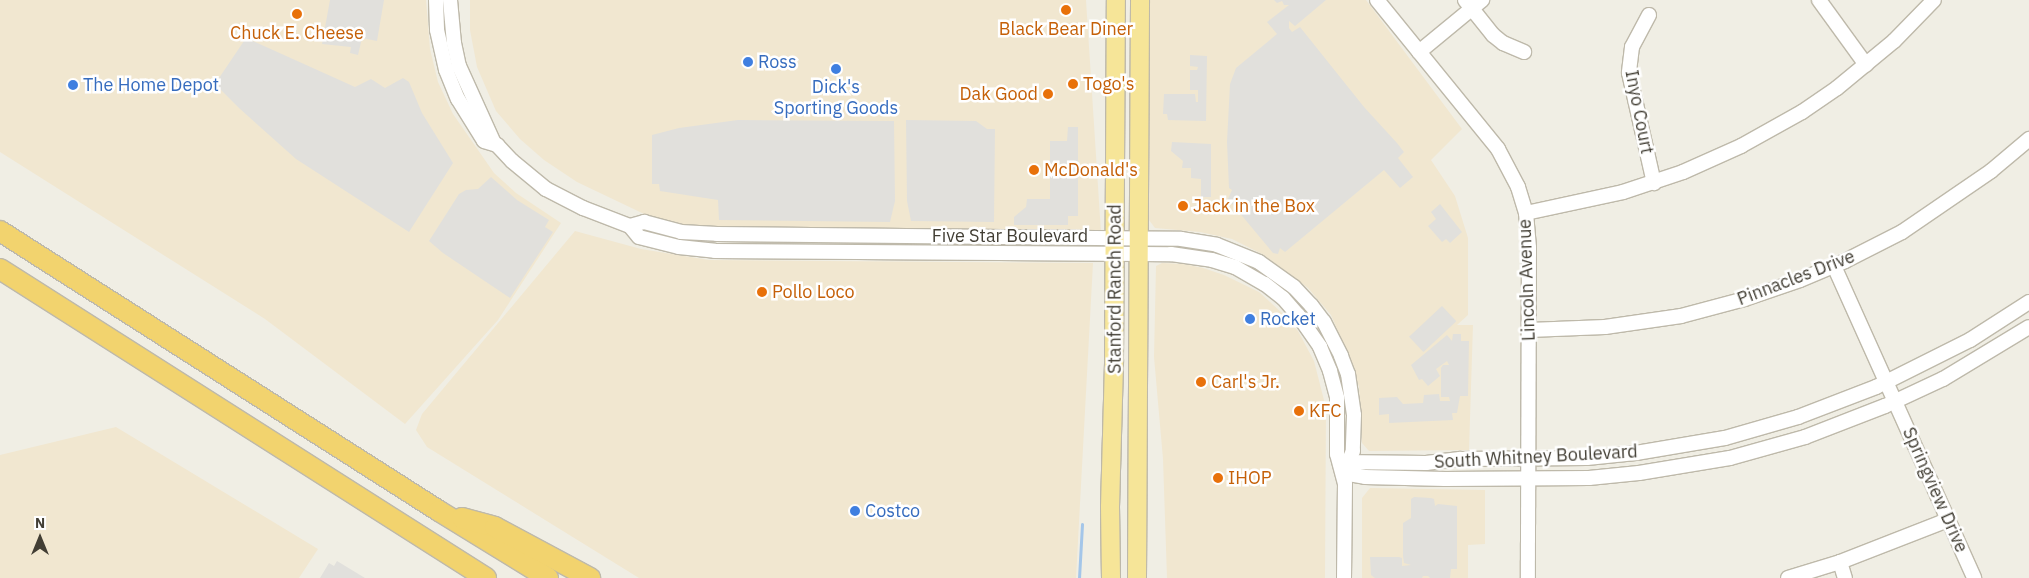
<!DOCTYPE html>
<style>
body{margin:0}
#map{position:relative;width:2029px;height:578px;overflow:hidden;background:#f0eee4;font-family:"IBM Plex Sans",sans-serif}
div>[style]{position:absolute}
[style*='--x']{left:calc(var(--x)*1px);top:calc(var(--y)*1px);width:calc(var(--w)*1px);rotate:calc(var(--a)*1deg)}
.commercial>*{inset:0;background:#f1e7d0}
.parking>*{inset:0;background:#e1e0dc;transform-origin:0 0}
.stream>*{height:3px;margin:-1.5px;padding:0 1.5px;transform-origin:1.5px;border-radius:1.5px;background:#a4c6e9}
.roads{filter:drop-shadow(1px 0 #beb9aa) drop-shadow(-1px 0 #beb9aa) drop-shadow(0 1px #beb9aa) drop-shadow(0 -1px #beb9aa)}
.minor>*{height:14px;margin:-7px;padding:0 7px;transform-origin:7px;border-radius:7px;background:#fff}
.major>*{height:18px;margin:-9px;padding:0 9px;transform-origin:9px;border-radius:9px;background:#f6e598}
.highway>*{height:20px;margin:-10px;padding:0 10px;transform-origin:10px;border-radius:10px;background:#f2d36e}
.dots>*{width:14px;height:14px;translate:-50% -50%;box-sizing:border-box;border:2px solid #fff;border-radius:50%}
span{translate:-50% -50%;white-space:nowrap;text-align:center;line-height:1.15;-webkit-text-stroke:5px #fff;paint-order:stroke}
.food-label{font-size:18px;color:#c56008}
.left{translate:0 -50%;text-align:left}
.right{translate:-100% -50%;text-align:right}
.shop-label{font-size:18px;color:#366cbe}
.street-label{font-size:18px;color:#423e34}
.north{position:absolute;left:15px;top:513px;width:50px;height:50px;-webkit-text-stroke:4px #fff;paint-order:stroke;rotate:0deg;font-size:14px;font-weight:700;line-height:20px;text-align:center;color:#423e34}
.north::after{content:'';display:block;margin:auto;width:18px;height:22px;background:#423e34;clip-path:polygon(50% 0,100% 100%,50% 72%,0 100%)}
</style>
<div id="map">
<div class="commercial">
<i style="clip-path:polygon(0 0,426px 0,430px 49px,438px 82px,453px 114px,494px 173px,516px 193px,561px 223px,498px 320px,405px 424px,265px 319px,0 152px)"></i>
<i style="clip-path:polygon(470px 0,1086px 0,1101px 233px,713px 231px,663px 223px,577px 182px,544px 160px,520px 139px,496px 111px,477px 67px,470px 30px)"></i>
<i style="clip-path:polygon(1150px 0,1366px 0,1462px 129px,1431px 160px,1455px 196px,1468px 238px,1468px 315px,1457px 325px,1473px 325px,1469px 450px,1369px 451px,1362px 443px,1359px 387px,1349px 357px,1331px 315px,1308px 288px,1264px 255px,1232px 239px,1200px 232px,1155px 228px,1149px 220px)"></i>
<i style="clip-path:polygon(575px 231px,641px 249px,709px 260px,1093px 263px,1076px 578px,639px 578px,427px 447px,416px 430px,422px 414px)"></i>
<i style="clip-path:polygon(1162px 263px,1184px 264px,1203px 268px,1224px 275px,1259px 292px,1282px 313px,1298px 331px,1314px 361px,1326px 408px,1325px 578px,1167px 578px,1163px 459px,1154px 357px,1156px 266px)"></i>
<i style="clip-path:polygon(116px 427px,318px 549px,299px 578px,0 578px,0 455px)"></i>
<i style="clip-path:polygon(1370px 488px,1485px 490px,1485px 544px,1468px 545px,1468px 578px,1362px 578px,1362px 498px)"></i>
</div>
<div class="parking">
<i style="clip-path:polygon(330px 0,384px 0,377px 41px,362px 38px,358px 55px,350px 53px,351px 47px,322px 44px)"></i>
<i style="clip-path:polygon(1274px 0,1326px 0,1295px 26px,1289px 21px,1289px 28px,1292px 32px,1300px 27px,1364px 107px,1397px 143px,1404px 152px,1398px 158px,1413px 177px,1400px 188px,1384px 170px,1285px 252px,1280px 248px,1278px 254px,1273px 253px,1228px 199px,1232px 190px,1229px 188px,1227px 142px,1230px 84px,1236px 68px,1277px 34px,1267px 22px,1289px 5px,1284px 5px,1282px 1px,1277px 3px)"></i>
<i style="clip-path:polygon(246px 38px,355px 87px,371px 79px,385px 88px,403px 78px,409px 82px,422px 113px,453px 163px,409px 232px,296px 159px,239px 108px,215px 84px)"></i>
<i style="clip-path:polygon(1190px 55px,1207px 56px,1206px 121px,1168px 120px,1167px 114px,1163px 114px,1164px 94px,1195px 94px,1196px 102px,1198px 102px,1198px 90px,1190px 90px,1190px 70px,1197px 70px,1198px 67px,1190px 66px)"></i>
<i style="clip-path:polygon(738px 120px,894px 121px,895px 201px,890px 222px,719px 220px,718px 200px,660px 191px,659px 184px,652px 184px,652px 135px,679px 128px)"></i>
<i style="clip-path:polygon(906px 120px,976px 121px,987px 129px,995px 129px,994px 222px,911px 221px,907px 201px)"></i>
<i style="clip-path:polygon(1068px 127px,1078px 127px,1078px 216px,1068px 216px,1068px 225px,1014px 225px,1014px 217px,1026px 207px,1027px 199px,1050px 199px,1050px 141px,1067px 141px)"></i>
<i style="clip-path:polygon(1172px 142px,1211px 144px,1211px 197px,1201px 197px,1201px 179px,1191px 178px,1191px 168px,1182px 168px,1183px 161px,1171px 151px)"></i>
<i style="clip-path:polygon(491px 177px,517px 200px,549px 220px,545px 227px,553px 232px,510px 298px,443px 253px,429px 241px,459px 194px,466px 190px,478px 189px)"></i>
<i style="clip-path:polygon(1440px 204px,1462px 232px,1450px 243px,1446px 239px,1442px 242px,1428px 226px,1436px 219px,1431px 212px)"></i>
<i style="left:1442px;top:306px;width:21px;height:45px;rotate:47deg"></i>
<i style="clip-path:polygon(1453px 334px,1461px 334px,1461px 341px,1469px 341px,1468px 396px,1460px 396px,1457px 413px,1452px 413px,1453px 420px,1389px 423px,1389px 414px,1379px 415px,1379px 398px,1397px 397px,1403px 404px,1423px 403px,1424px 395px,1439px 394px,1440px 401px,1450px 401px,1449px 397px,1441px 397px,1441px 368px,1443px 365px,1449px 365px,1447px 361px,1436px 369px,1440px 376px,1428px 386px,1422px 379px,1419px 380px,1411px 365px,1447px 335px,1452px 341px)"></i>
<i style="clip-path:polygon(1414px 497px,1431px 498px,1434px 499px,1435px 506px,1438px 504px,1457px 506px,1457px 569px,1451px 569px,1450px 578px,1430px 578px,1428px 576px,1423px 576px,1422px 578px,1375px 578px,1371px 575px,1370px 557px,1399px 557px,1402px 558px,1402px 566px,1411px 565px,1404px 563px,1403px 556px,1403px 523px,1411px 518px,1411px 499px)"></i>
<i style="clip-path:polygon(337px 561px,365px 578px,320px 578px,329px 563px,334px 566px)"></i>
</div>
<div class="stream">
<i style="--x:1079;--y:578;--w:54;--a:-86.8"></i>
</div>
<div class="roads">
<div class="minor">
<i style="--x:436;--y:0;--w:30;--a:88"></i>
<i style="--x:437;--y:30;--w:41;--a:77.3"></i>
<i style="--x:446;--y:70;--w:31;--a:68"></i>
<i style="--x:458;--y:99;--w:49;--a:58.2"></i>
<i style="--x:484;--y:141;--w:14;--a:17"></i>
<i style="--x:497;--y:145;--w:22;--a:47"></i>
<i style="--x:512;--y:161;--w:44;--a:39.5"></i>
<i style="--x:546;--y:189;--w:42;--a:27.2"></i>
<i style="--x:583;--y:208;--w:50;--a:21"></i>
<i style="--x:630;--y:226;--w:15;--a:-16"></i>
<i style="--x:644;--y:222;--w:38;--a:15"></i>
<i style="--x:681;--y:232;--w:36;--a:3"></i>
<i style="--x:717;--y:234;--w:464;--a:0.6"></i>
<i style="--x:1181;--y:239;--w:36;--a:9"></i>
<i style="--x:1217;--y:245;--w:45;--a:22"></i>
<i style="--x:1259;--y:262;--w:43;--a:35.5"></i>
<i style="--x:1294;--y:287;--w:25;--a:47"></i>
<i style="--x:1311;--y:305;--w:21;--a:53"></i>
<i style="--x:1324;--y:322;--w:38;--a:63"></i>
<i style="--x:1341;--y:356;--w:19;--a:69"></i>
<i style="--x:1348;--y:374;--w:41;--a:81.7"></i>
<i style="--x:1354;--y:415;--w:36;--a:92"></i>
<i style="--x:1353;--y:451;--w:24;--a:114"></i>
<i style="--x:450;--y:0;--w:43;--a:84.7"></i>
<i style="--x:454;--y:43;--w:24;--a:78"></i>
<i style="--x:459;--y:66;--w:85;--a:65.6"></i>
<i style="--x:1377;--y:0;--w:192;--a:50.9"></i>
<i style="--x:1498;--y:149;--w:43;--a:62.2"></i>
<i style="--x:1518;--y:187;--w:27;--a:73"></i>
<i style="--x:1526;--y:213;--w:35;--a:85"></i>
<i style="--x:1529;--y:248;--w:330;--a:90.2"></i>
<i style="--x:1465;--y:0;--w:45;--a:51.3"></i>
<i style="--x:1493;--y:35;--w:13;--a:39"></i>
<i style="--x:1503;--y:43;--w:23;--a:23"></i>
<i style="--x:1819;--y:0;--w:80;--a:54.1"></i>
<i style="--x:1649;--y:15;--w:36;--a:118"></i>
<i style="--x:1632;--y:47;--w:26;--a:97"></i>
<i style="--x:1629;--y:73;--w:113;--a:77.2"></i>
<i style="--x:1419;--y:52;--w:82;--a:-39.5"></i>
<i style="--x:1526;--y:213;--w:99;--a:-12.2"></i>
<i style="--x:1623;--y:192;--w:63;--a:-18.4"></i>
<i style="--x:1683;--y:172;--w:64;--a:-24.1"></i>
<i style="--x:1741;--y:146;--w:70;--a:-29.1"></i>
<i style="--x:1802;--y:112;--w:42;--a:-34.4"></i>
<i style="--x:1837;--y:88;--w:74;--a:-39.5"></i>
<i style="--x:1894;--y:41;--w:57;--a:-45.7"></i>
<i style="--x:630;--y:226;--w:14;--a:51"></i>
<i style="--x:639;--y:237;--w:41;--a:14"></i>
<i style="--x:679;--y:247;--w:36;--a:6"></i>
<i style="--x:715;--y:251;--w:456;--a:0.4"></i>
<i style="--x:1171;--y:254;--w:41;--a:8.3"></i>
<i style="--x:1212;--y:260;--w:24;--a:17"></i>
<i style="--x:1235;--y:267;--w:34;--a:30"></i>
<i style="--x:1265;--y:284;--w:23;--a:38"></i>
<i style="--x:1283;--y:298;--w:23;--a:49"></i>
<i style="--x:1298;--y:315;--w:39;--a:55"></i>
<i style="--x:1320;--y:347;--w:26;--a:67"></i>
<i style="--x:1330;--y:371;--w:28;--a:75"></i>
<i style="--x:1337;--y:398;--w:56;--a:90"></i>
<i style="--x:1337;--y:454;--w:30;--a:75"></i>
<i style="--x:1345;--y:483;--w:95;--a:90.6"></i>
<i style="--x:1834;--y:266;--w:342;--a:65.8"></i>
<i style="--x:1529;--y:330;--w:76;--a:-2.3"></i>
<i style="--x:1605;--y:327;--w:77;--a:-8.2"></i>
<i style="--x:1681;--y:316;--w:66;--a:-14.9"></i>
<i style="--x:1745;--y:299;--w:58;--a:-19.1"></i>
<i style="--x:1800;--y:280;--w:49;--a:-22.9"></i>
<i style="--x:1845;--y:261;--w:64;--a:-27"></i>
<i style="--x:1902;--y:232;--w:108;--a:-34.4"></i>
<i style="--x:1991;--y:171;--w:50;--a:-40.1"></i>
<i style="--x:1340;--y:462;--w:86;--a:0.7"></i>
<i style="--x:1426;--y:463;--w:34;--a:-7"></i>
<i style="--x:1460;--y:459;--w:127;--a:-0.5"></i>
<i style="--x:1587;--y:458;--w:49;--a:-5.8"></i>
<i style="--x:1636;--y:453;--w:90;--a:-9.6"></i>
<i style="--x:1725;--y:438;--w:76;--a:-16"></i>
<i style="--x:1798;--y:417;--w:84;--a:-21"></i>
<i style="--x:1876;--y:387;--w:105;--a:-26.6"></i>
<i style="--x:1970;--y:340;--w:70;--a:-32.8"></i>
<i style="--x:1343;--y:473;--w:22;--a:10"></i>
<i style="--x:1365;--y:477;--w:80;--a:1.4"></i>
<i style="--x:1445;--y:479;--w:144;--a:-0.4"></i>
<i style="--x:1589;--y:478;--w:50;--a:-5.7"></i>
<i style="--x:1639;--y:473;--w:92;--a:-9.4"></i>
<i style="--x:1730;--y:458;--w:78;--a:-15.6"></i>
<i style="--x:1805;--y:437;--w:86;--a:-21.2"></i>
<i style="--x:1885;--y:406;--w:64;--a:-25"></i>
<i style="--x:1943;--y:379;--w:100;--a:-31.2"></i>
<i style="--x:1840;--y:562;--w:17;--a:73"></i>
<i style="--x:1788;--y:578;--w:54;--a:-17.1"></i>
<i style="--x:1840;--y:562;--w:116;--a:-21.3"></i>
</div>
<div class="major">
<i style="--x:1111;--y:578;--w:71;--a:-90.8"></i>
<i style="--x:1110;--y:507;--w:147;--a:-88.4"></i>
<i style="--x:1114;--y:360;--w:360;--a:-89.7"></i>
<i style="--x:1137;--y:578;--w:578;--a:-89.7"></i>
</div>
<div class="highway">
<i style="--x:0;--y:231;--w:521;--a:32.53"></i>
<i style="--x:439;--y:511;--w:128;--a:31.6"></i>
<i style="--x:0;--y:269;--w:576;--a:32.45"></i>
<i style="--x:462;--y:518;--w:34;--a:15"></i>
<i style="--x:495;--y:527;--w:108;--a:28.2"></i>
</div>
</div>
<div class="dots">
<i style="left:1066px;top:10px;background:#e8710a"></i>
<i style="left:297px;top:14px;background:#e8710a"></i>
<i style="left:748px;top:62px;background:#3f7fe0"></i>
<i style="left:836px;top:69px;background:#3f7fe0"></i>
<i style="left:1073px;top:84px;background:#e8710a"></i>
<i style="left:73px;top:85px;background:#3f7fe0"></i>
<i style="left:1048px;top:94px;background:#e8710a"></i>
<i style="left:1034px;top:170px;background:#e8710a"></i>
<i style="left:1183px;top:206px;background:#e8710a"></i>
<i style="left:762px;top:292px;background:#e8710a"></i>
<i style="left:1250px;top:319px;background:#3f7fe0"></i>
<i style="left:1201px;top:382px;background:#e8710a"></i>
<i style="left:1299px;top:411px;background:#e8710a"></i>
<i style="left:1218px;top:478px;background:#e8710a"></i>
<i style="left:855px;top:511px;background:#3f7fe0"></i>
</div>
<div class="food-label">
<span style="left:1066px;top:29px">Black Bear Diner</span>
<span style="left:297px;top:33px">Chuck E. Cheese</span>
<span class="left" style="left:1083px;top:84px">Togo's</span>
<span class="right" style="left:1038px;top:94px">Dak Good</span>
<span class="left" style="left:1044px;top:170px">McDonald's</span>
<span class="left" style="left:1193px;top:206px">Jack in the Box</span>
<span class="left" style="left:772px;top:292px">Pollo Loco</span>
<span class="left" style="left:1211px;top:382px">Carl's Jr.</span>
<span class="left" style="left:1309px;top:411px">KFC</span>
<span class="left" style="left:1228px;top:478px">IHOP</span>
</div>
<div class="shop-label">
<span class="left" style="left:758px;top:62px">Ross</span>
<span class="left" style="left:83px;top:85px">The Home Depot</span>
<span style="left:836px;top:98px">Dick's<br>Sporting Goods</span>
<span class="left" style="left:1260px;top:319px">Rocket</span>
<span class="left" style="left:865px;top:511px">Costco</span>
</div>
<div class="street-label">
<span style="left:1639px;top:112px;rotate:79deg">Inyo Court</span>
<span style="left:1010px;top:236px">Five Star Boulevard</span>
<span style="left:1796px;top:278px;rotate:-21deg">Pinnacles Drive</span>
<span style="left:1527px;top:280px;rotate:-92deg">Lincoln Avenue</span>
<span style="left:1115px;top:289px;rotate:-90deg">Stanford Ranch Road</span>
<span style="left:1536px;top:457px;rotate:-3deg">South Whitney Boulevard</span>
<span style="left:1935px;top:490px;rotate:66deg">Springview Drive</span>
</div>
<div class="north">N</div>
</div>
